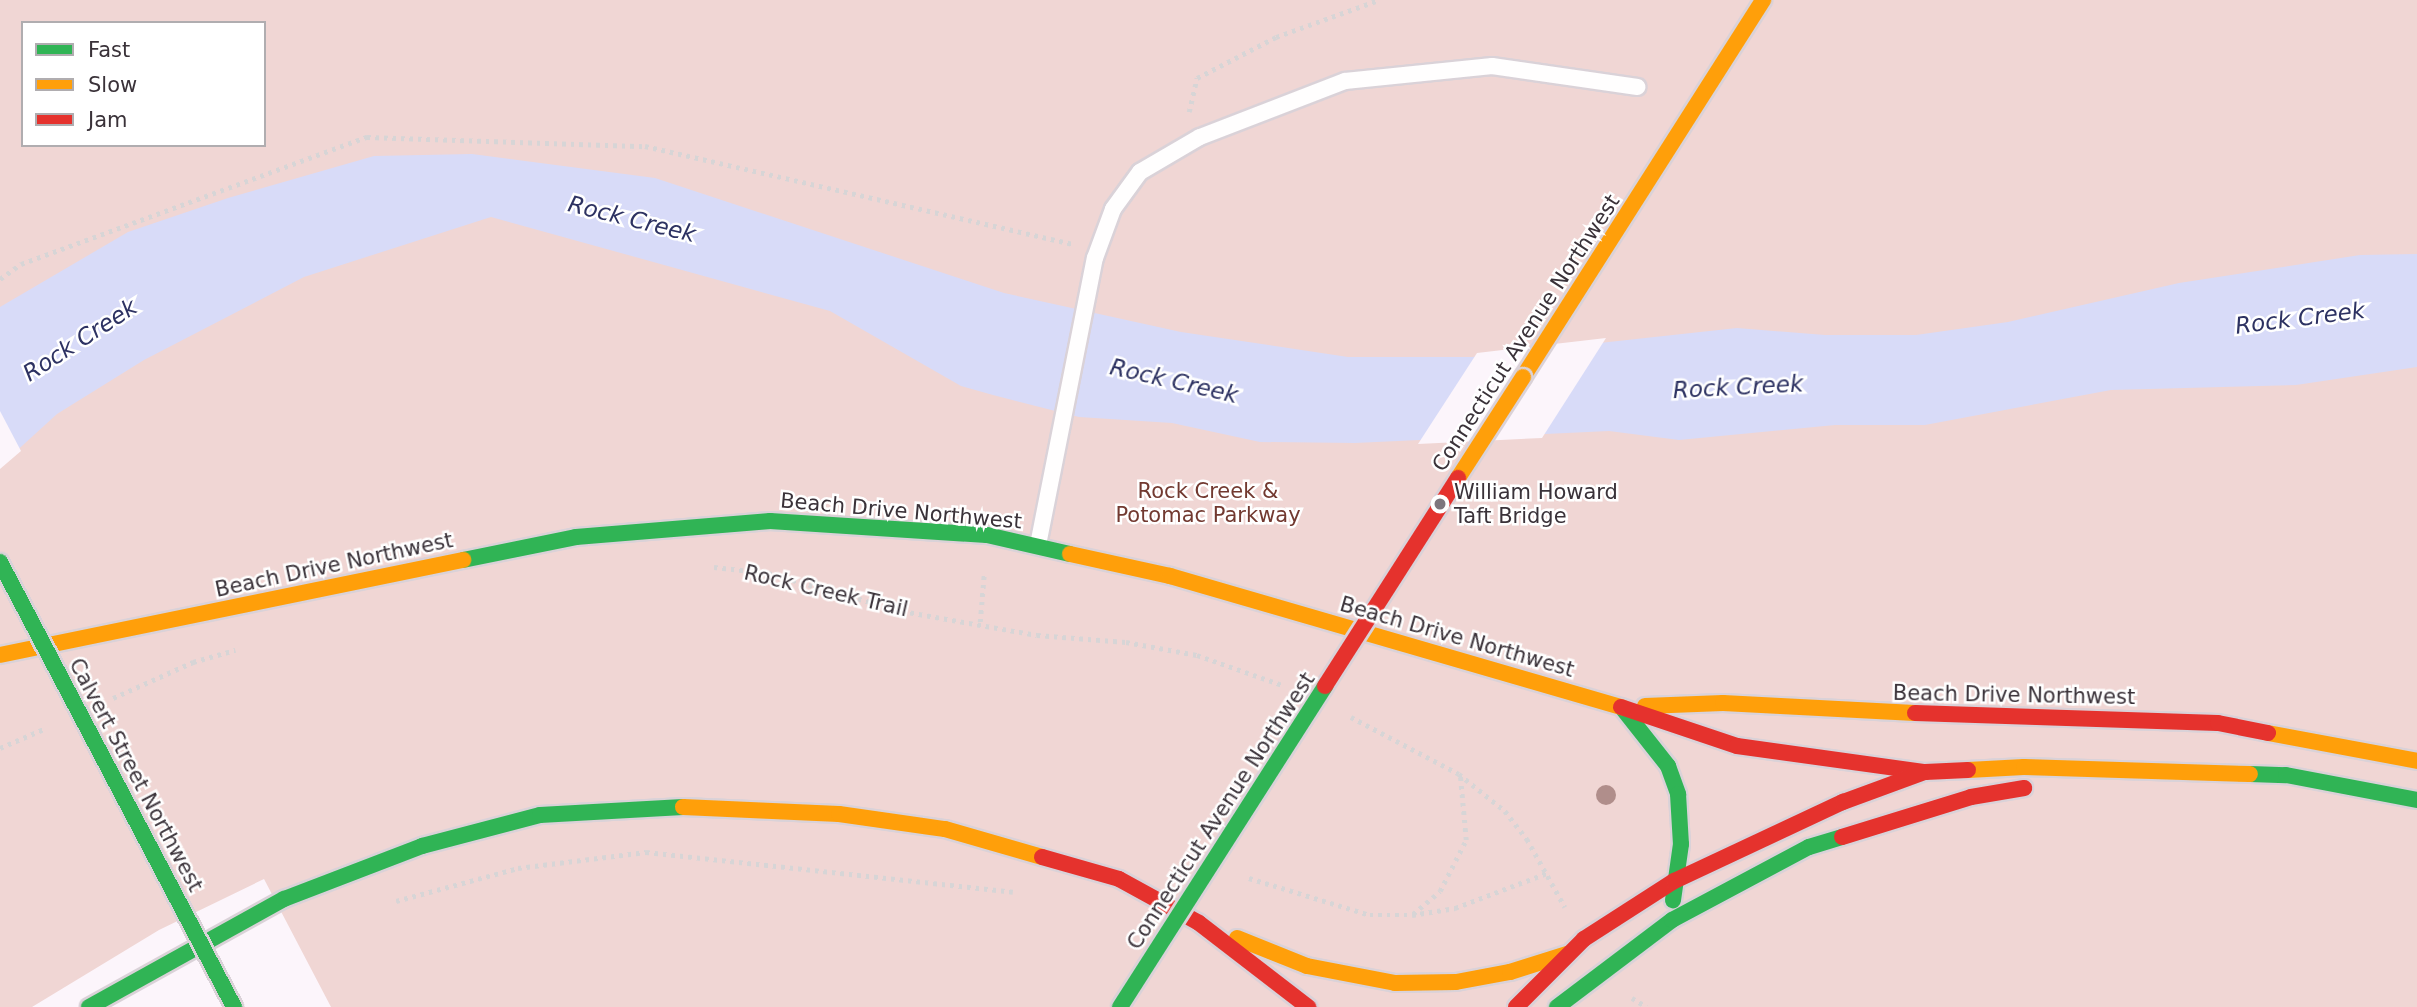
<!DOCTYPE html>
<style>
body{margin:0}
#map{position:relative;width:2417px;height:1007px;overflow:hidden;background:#fcf5fb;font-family:"DejaVu Sans",sans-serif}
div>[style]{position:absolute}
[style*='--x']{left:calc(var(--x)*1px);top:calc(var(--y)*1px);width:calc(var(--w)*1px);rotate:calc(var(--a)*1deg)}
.green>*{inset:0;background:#f0d6d4}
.water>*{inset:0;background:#d8dbf8}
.pier>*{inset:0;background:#fcf5fb}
.path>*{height:4.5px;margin-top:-2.25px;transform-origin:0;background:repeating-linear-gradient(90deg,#d7d5d6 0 3.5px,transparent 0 8.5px)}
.roads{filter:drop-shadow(2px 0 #dad2d8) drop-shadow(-2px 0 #dad2d8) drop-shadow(0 2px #dad2d8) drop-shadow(0 -2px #dad2d8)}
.lane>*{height:16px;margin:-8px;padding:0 8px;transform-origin:8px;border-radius:8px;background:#fffefe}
.fast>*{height:16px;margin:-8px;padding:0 8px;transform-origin:8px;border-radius:8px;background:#30b455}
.slow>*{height:16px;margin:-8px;padding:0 8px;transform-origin:8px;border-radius:8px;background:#ff9f0a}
.jam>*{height:16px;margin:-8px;padding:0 8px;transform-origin:8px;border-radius:8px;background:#e5322d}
.bridges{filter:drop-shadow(2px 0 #dad2d8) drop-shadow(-2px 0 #dad2d8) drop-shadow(0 2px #dad2d8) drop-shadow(0 -2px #dad2d8)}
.fast-bridge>*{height:16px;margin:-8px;padding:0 8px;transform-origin:8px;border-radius:8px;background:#30b455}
.slow-bridge>*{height:16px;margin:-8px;padding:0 8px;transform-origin:8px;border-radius:8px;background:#ff9f0a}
.jam-bridge>*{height:16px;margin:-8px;padding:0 8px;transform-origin:8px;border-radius:8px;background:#e5322d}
.trees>*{width:20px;height:20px;margin:-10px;border-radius:50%;background:#b08e8b}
.dots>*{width:19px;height:19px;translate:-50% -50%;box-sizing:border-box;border:4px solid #fff;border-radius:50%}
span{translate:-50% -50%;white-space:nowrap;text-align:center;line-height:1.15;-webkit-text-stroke:5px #fff;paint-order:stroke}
.street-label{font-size:21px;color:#3a3239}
.park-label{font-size:21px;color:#723930}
.poi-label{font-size:21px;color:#3a3239}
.left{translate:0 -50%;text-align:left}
.water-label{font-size:23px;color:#2d3262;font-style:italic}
.legend{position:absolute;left:21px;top:21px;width:245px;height:126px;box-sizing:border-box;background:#fff;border:2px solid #b0adb0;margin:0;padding:9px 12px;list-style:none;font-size:21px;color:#3a3239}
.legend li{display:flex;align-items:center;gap:14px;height:35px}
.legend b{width:35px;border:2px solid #b0adb0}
</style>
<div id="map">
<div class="green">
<i style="clip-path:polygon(evenodd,0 0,2417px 0,2417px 1007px,331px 1007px,264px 879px,159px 930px,32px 1007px,0 1007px,0 0,23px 23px,264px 23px,264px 145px,23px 145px,23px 23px)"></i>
</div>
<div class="water">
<i style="clip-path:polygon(472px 154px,655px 178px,1004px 293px,1181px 332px,1348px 357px,1472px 357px,1737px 328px,1825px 335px,1916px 335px,2008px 322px,2179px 283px,2360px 255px,2417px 254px,2417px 367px,2296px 385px,2111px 390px,1925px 425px,1835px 425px,1679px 440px,1609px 431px,1355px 443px,1260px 442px,1172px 423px,1079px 417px,993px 395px,961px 386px,830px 311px,491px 217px,304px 277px,144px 360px,57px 414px,0 466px,0 307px,128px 232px,228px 198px,374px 156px)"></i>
</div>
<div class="pier">
<i style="clip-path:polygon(1606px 338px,1542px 438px,1418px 444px,1477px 353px)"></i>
<i style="clip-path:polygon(0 411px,21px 451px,0 469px)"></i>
</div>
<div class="path">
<i style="--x:1189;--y:112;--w:35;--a:-77"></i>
<i style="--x:1197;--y:78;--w:89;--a:-27.4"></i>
<i style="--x:1276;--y:37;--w:109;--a:-19.8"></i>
<i style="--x:0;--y:279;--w:26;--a:-36"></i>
<i style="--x:21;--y:264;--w:369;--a:-20.2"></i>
<i style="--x:367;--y:137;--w:278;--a:1.9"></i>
<i style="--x:645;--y:146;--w:439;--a:12.9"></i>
<i style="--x:714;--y:567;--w:54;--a:6.3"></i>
<i style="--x:768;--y:573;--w:139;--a:15.8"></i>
<i style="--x:902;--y:611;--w:137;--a:10.1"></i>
<i style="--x:1037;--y:635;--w:89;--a:4.5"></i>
<i style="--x:1126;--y:642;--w:72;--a:10.4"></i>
<i style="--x:1197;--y:655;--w:90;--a:19.4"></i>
<i style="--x:980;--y:622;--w:48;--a:-85.2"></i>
<i style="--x:113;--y:698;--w:88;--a:-24.2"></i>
<i style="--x:193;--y:662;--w:44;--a:-15.9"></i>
<i style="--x:1351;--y:717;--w:122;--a:27.8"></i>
<i style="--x:1459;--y:774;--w:59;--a:38.8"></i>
<i style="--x:1505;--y:811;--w:36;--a:52"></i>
<i style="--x:1527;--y:839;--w:78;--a:60.8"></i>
<i style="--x:0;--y:748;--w:48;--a:-23.4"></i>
<i style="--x:1249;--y:878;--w:127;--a:17"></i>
<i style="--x:1370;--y:915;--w:42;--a:0"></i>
<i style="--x:1412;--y:915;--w:44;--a:-9.2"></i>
<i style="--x:1455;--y:908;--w:98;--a:-20.8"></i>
<i style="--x:396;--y:901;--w:126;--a:-15.1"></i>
<i style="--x:518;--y:868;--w:129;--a:-7.1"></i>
<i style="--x:646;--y:852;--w:369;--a:6.2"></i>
<i style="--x:1413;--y:914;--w:35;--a:-40"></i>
<i style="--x:1440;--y:891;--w:57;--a:-63"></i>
<i style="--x:1466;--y:840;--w:66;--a:-95.2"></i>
<i style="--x:1632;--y:998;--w:17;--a:31"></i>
</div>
<div class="roads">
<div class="lane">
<i style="--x:1038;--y:545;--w:293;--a:-78.8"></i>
<i style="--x:1095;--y:258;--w:52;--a:-69.8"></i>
<i style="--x:1113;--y:209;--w:46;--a:-53.9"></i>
<i style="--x:1140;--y:172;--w:69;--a:-30.3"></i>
<i style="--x:1200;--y:137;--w:155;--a:-21.1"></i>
<i style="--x:1345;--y:81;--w:148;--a:-5.8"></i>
<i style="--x:1492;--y:66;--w:147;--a:8.2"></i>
</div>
<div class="fast">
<i style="--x:463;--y:560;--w:115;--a:-11.5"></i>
<i style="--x:576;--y:537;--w:195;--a:-4.7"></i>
<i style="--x:770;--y:521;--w:217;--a:3.7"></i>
<i style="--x:987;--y:535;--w:85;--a:12.9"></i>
<i style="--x:1623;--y:709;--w:73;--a:51.7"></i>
<i style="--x:1668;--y:766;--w:30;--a:70"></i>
<i style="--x:1678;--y:794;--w:50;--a:86.6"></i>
<i style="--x:1681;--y:844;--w:57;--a:98.1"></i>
<i style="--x:2250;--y:774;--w:36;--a:2"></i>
<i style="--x:2286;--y:775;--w:133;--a:10.8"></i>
<i style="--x:89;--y:1007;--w:223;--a:-29"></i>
<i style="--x:284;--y:899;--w:148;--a:-21"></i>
<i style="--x:422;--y:846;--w:122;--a:-14.7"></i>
<i style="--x:540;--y:815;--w:143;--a:-3.2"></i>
<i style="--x:1557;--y:1007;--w:144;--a:-37.1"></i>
<i style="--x:1672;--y:920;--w:155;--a:-28.1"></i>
<i style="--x:1809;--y:847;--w:34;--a:-17"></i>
</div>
<div class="slow">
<i style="--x:1523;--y:377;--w:447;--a:-57.5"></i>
<i style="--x:1070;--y:554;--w:102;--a:12.4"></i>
<i style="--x:1170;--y:576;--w:470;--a:16.2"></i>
<i style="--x:0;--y:655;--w:473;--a:-11.6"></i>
<i style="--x:1645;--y:706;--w:78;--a:-2.2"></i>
<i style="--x:1723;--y:703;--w:192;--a:3"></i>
<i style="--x:2268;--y:733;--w:152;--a:10.6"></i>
<i style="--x:1968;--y:770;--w:56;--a:-3.1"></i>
<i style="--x:2024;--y:767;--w:226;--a:1.8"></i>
<i style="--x:683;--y:807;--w:156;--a:2.6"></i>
<i style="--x:839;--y:814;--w:107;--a:8.1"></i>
<i style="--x:945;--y:829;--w:101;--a:16.1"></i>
<i style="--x:1237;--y:938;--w:75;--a:21.8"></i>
<i style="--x:1307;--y:966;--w:90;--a:10.9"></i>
<i style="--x:1395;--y:983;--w:61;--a:-0.9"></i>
<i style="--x:1456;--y:982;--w:55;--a:-10.5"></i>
<i style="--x:1510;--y:972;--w:60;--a:-17.5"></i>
</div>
<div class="jam">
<i style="--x:1621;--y:707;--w:122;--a:18.6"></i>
<i style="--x:1737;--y:746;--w:190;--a:7.9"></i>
<i style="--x:1925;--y:772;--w:43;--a:-2.7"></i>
<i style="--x:1915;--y:713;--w:303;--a:1.9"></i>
<i style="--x:2218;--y:723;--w:51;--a:11.3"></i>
<i style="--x:1842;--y:837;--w:135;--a:-17.2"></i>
<i style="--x:1971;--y:797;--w:54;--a:-9.6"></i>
<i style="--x:1042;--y:857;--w:80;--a:15.9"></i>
<i style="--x:1119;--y:879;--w:91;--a:28.8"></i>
<i style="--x:1199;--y:923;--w:138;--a:37.6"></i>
<i style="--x:1516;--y:1007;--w:96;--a:-45"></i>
<i style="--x:1584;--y:939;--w:107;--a:-32.8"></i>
<i style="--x:1674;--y:881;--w:187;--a:-25.1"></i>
<i style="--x:1843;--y:802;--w:84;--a:-20.2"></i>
</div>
</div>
<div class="bridges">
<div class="fast-bridge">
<i style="--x:0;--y:562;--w:503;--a:62.26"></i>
<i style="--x:1120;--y:1007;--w:381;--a:-57.4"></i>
</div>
<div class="slow-bridge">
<i style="--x:1458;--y:478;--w:120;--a:-57.2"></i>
</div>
<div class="jam-bridge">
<i style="--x:1325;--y:686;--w:247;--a:-57.4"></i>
</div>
</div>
<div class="trees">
<i style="left:1606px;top:795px"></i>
</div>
<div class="dots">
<i style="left:1440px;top:504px;background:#7e767d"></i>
</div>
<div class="street-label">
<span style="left:1526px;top:333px;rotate:-57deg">Connecticut Avenue Northwest</span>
<span style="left:901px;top:511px;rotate:5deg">Beach Drive Northwest</span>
<span style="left:334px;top:565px;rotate:-12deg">Beach Drive Northwest</span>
<span style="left:826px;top:591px;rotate:13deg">Rock Creek Trail</span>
<span style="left:1457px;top:637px;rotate:16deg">Beach Drive Northwest</span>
<span style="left:2014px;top:695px;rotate:1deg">Beach Drive Northwest</span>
<span style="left:136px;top:775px;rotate:62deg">Calvert Street Northwest</span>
<span style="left:1221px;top:811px;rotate:-57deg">Connecticut Avenue Northwest</span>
</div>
<div class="park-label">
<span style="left:1208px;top:503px">Rock Creek &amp;<br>Potomac Parkway</span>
</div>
<div class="poi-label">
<span class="left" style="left:1454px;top:504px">William Howard<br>Taft Bridge</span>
</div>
<div class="water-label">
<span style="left:632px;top:219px;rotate:14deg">Rock Creek</span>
<span style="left:2300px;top:318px;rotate:-7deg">Rock Creek</span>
<span style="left:80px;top:340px;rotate:-33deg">Rock Creek</span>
<span style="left:1174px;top:381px;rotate:13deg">Rock Creek</span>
<span style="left:1738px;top:387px;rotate:-3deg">Rock Creek</span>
</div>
<ul class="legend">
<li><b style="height:9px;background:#30b455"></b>Fast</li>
<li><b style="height:9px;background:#ff9f0a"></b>Slow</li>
<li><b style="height:9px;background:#e5322d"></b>Jam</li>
</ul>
</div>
